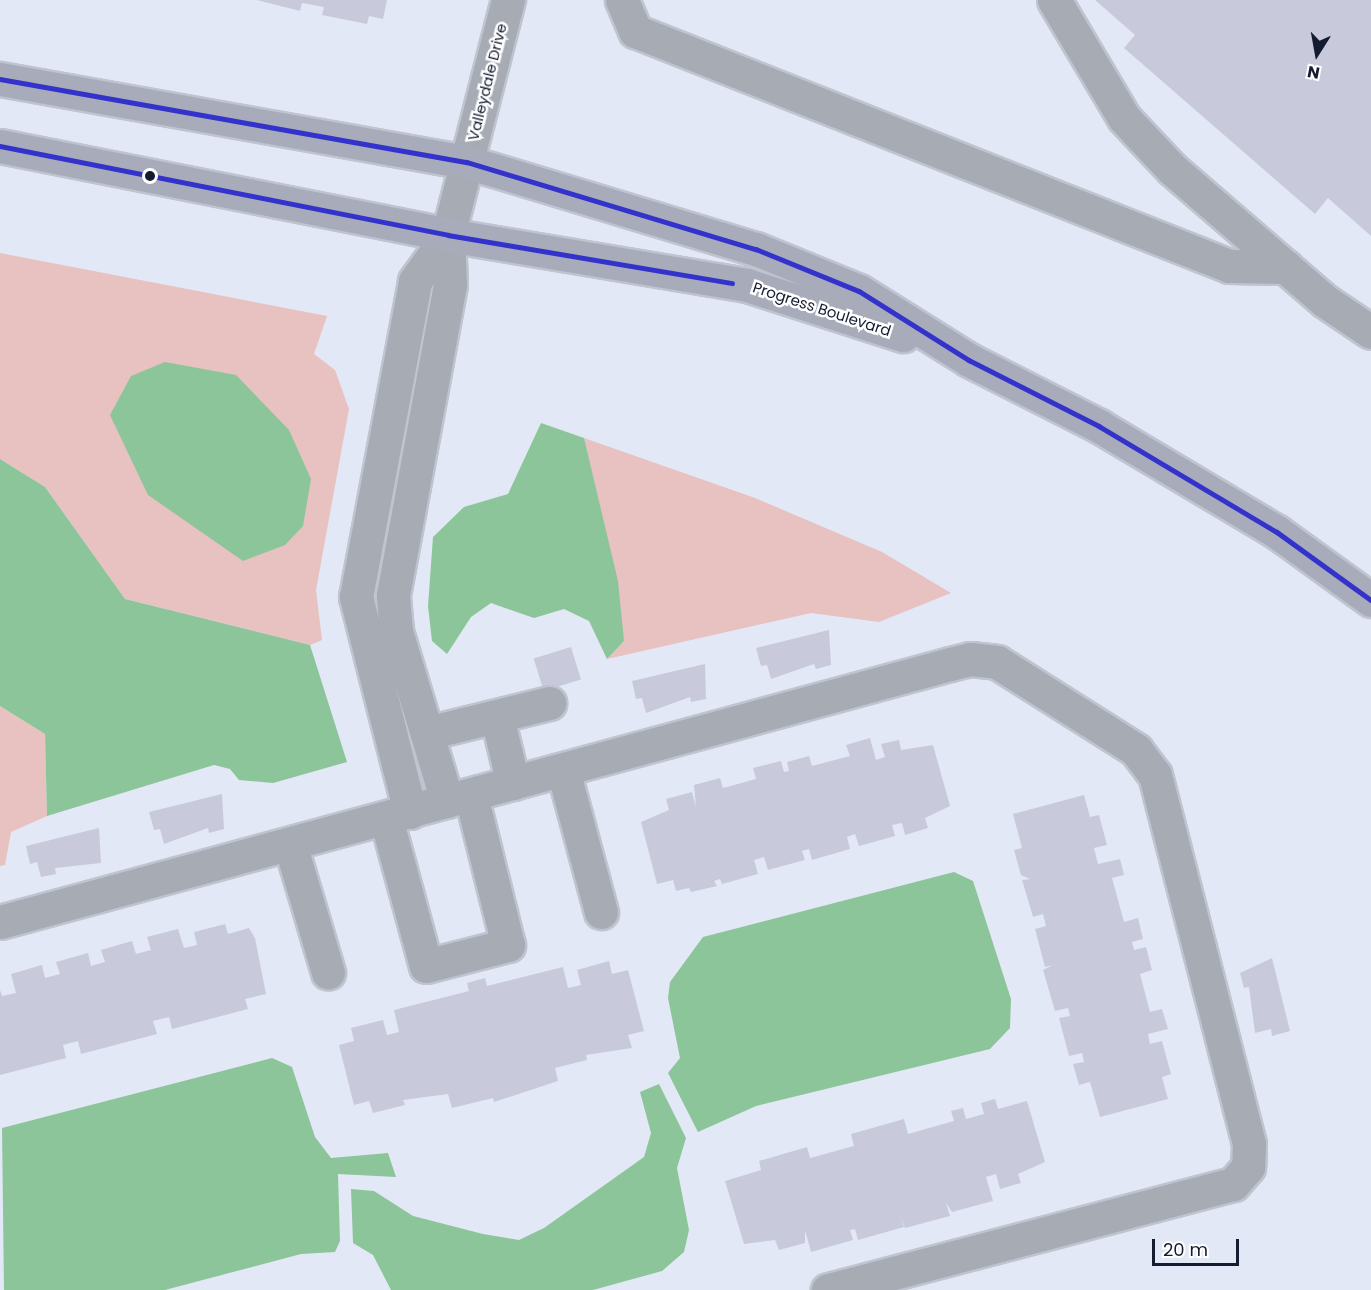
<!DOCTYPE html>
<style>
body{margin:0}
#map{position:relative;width:1371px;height:1290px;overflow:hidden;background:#e2e8f5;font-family:Poppins,sans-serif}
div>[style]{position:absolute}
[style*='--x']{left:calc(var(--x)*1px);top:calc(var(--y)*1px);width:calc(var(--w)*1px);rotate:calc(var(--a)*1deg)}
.green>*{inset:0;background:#e8c1c1}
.water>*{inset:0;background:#8cc599}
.building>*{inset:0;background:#c8cadc;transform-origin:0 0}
.roads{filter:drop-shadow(2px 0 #bfc4d0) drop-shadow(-2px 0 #bfc4d0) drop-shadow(0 2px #bfc4d0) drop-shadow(0 -2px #bfc4d0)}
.minor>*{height:33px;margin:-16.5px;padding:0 16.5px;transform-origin:16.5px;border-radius:16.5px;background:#a6abb4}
.major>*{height:33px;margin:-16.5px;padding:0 16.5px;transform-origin:16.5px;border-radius:16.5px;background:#a8acba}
.bus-1>*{height:4.5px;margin:-2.25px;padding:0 2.25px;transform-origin:2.25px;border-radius:2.25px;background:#33c}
.dots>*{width:16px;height:16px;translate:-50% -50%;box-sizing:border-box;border:3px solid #fff;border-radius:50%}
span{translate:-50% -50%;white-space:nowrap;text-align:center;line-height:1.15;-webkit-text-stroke:5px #fff;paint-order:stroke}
.street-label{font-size:15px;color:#141c32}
.north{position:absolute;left:1287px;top:24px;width:60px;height:60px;-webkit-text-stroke:4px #fff;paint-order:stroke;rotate:191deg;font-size:16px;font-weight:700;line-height:24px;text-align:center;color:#141c32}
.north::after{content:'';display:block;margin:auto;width:21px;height:27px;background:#141c32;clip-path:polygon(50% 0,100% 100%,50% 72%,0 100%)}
.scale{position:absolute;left:1152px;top:1239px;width:87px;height:27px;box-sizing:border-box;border:3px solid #141c32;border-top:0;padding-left:8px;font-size:18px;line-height:21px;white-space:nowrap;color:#141c32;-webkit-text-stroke:4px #fff;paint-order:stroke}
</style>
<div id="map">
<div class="green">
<i style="clip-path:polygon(0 253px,327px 316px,314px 354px,335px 370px,349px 409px,316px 590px,322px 640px,310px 645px,125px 599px,45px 487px,0 459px)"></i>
<i style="clip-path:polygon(584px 438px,755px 498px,882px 552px,951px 593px,879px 622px,811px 613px,607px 659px,624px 641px)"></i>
<i style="clip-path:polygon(0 706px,45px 734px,47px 816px,11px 832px,5px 865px,0 866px)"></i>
</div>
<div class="water">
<i style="clip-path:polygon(165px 362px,236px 375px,289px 430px,311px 479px,303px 526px,285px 545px,243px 561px,148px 495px,110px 415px,131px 376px)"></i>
<i style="clip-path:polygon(541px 423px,584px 438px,618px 581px,624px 641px,607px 659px,589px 621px,564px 609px,534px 618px,491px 603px,471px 617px,447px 654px,432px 641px,428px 606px,433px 537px,464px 507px,508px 494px)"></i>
<i style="clip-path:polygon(0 459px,45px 487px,125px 599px,310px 645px,347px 762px,273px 783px,239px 780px,230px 769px,214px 765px,47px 816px,45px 734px,0 706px)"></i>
<i style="clip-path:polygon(954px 872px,973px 881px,1011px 999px,1010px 1028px,990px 1049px,756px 1106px,698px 1132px,668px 1073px,680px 1058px,668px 998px,670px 982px,703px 937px)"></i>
<i style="clip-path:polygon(272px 1058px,292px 1067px,315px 1137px,331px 1158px,388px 1153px,396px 1177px,338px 1174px,340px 1241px,335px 1252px,301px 1254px,165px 1290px,4px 1290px,2px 1128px)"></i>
<i style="clip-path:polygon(659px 1084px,686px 1138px,677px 1168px,689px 1230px,684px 1252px,662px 1271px,593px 1290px,391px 1290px,373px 1255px,353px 1243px,351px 1189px,374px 1191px,413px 1216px,483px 1234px,519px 1240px,544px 1228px,644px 1157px,651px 1133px,640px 1092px)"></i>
</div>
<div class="building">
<i style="clip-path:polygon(257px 0,387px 0,383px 19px,369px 16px,367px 24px,322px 15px,324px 7px,302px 3px,300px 11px)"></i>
<i style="clip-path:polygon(1095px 0,1371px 0,1371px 236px,1328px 198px,1315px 214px,1124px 48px,1135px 35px)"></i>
<i style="clip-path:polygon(829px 630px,831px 665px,816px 669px,814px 664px,771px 679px,767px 665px,761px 666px,756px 648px)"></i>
<i style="left:571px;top:647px;width:34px;height:39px;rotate:73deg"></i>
<i style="clip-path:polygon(705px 664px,706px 699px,691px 702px,690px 697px,646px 713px,642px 698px,636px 699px,632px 681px)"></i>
<i style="clip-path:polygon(870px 738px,876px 760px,885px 757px,881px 744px,899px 740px,901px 750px,933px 745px,950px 806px,925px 818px,928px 828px,905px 835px,902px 823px,892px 825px,895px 836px,859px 846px,855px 834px,847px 837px,850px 849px,812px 860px,809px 849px,802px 851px,805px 860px,768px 870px,764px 857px,754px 860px,758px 874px,722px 884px,720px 879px,714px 881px,717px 886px,691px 892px,689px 888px,676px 891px,673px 880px,657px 884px,641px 822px,669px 810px,666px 799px,692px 792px,696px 807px,694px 785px,720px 778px,723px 788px,756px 779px,753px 768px,781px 761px,784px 772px,789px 771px,787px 762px,809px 756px,812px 766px,850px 756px,846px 745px)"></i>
<i style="clip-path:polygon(222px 794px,224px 829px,209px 833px,208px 828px,164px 844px,160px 829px,154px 830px,149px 812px)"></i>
<i style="clip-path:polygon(1084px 795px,1090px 817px,1099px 815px,1107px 845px,1094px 848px,1098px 864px,1120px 859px,1124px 875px,1112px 878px,1124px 922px,1138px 918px,1143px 939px,1132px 942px,1134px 950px,1146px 947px,1152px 970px,1140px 974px,1150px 1012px,1162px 1009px,1168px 1029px,1148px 1034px,1150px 1044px,1162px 1041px,1171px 1074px,1162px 1077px,1168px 1099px,1100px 1117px,1090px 1082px,1079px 1085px,1073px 1064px,1084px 1062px,1082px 1053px,1069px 1056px,1059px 1018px,1070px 1016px,1068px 1008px,1055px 1011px,1043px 970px,1053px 965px,1045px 967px,1035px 929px,1046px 926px,1043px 914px,1033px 917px,1022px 880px,1030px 879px,1021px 875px,1014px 850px,1022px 848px,1013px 814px)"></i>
<i style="clip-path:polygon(99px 828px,101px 863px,55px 868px,56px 874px,41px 877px,37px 862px,30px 864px,26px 846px)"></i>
<i style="clip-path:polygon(225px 924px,228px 934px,249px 928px,255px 938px,266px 994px,245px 999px,248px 1009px,172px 1029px,169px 1017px,153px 1021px,157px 1034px,81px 1054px,78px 1041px,63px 1045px,66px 1058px,0 1075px,0 990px,2px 996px,16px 993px,11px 974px,42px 965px,45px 978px,60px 974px,56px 962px,88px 953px,91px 966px,105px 962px,101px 950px,132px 941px,136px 954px,151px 950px,147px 937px,178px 929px,184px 948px,197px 945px,194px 932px)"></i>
<i style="clip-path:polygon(1272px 958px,1290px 1031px,1272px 1036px,1271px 1029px,1255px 1033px,1249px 987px,1244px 988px,1240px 973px)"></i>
<i style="clip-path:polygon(609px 961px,612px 974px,628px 970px,644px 1031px,628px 1035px,632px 1048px,586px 1055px,587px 1060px,555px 1068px,558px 1081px,494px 1102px,493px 1098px,452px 1108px,448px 1094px,403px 1100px,405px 1105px,373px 1113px,369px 1101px,354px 1105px,339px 1045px,354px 1041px,351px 1028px,383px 1020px,387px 1035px,399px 1032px,394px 1010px,469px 991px,467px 983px,485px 978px,487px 986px,563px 967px,568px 988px,581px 985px,577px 970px)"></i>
<i style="clip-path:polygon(995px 1099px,998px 1109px,1027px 1101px,1045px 1162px,1018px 1174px,1021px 1183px,1000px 1189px,996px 1174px,986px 1177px,993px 1201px,952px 1212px,946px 1203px,950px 1216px,905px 1228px,900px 1215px,904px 1227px,858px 1240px,855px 1229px,850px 1230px,853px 1240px,811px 1252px,805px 1230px,805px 1243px,779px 1250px,775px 1240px,744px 1244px,725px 1181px,761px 1170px,759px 1161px,807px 1147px,810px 1158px,854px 1146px,851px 1134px,904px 1119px,908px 1134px,954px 1121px,951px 1111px,963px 1108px,966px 1119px,984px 1114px,981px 1103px)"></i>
</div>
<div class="roads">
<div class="minor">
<i style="--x:622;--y:0;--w:34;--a:67"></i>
<i style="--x:635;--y:31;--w:639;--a:21.58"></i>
<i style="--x:1229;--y:266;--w:57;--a:1"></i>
<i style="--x:1054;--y:0;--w:137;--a:59.3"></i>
<i style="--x:1124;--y:118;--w:70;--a:46.7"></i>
<i style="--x:1172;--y:169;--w:202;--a:40.8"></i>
<i style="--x:1325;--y:301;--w:55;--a:34"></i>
<i style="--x:497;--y:717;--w:68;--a:76.4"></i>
<i style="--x:427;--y:733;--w:126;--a:-13.8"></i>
<i style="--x:563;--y:770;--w:147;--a:75"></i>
<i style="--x:447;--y:801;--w:177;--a:-106.7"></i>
<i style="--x:396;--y:631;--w:36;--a:-95"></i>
<i style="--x:393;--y:595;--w:316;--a:-79.6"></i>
<i style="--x:450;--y:284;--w:49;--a:-92.3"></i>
<i style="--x:448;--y:235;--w:243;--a:-75.7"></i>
<i style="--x:410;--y:812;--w:222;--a:-104.1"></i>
<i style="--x:356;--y:597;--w:321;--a:-79.4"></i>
<i style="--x:415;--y:281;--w:57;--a:-54.3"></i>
<i style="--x:386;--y:818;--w:153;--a:74.9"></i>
<i style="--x:426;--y:966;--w:85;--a:-14.4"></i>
<i style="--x:508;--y:945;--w:154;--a:-103.9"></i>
<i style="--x:290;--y:844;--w:134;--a:73.5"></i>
<i style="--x:0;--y:922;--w:984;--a:-15.19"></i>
<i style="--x:950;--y:664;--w:21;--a:-14"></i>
<i style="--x:970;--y:659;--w:27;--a:6"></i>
<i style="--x:997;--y:662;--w:165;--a:32.3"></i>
<i style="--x:1136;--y:750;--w:31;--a:53"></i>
<i style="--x:1155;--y:775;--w:381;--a:75.7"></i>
<i style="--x:1249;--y:1144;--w:23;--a:92"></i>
<i style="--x:1248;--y:1167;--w:23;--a:131"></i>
<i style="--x:1233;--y:1184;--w:419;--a:165.3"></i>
</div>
<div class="major">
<i style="--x:0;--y:79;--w:474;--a:10.1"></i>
<i style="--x:467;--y:162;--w:302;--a:16.8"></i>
<i style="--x:756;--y:249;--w:111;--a:22.2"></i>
<i style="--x:859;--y:291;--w:130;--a:32.1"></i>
<i style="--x:969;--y:360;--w:146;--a:26.9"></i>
<i style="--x:1099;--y:426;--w:207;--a:30.8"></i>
<i style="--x:1277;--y:532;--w:116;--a:35.9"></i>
<i style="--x:0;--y:146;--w:457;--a:11.2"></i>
<i style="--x:448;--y:235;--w:303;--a:9.5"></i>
<i style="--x:747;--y:285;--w:164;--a:17.8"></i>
</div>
</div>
<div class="bus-1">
<i style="--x:0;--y:79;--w:474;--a:10.1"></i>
<i style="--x:467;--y:162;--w:302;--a:16.8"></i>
<i style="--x:756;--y:249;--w:111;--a:22.2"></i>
<i style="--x:859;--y:291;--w:130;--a:32.1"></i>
<i style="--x:969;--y:360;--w:146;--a:26.9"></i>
<i style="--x:1099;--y:426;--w:207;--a:30.8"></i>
<i style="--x:1277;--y:532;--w:116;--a:35.9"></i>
<i style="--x:0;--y:146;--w:457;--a:11.2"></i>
<i style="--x:448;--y:235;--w:288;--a:9.6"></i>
</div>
<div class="dots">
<i style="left:150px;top:176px;background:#141c32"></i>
</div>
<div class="street-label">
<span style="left:487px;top:82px;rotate:-76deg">Valleydale Drive</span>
<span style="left:822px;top:309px;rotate:18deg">Progress Boulevard</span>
</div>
<div class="north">N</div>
<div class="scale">20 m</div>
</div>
